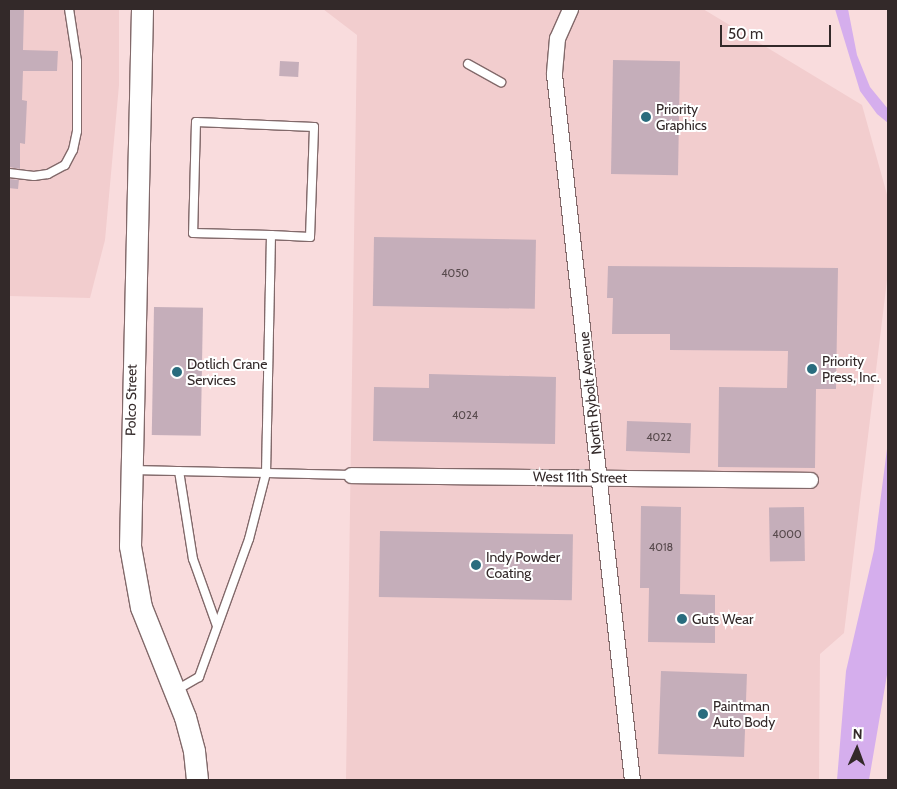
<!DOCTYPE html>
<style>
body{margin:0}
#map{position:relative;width:897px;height:789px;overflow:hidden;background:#f9dcdd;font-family:Cabin,sans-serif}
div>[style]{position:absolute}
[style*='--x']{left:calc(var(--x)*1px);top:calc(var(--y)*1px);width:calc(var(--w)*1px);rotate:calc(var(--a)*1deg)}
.built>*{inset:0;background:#f2cdce}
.water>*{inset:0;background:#d5aeed}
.building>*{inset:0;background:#c5aeba;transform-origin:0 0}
.roads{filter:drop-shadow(1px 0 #82696a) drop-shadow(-1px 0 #82696a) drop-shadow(0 1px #82696a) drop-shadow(0 -1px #82696a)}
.lane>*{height:8px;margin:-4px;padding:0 4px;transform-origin:4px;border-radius:4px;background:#fff}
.street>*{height:15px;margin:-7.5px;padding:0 7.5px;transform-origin:7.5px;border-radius:7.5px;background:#fff}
.secondary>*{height:21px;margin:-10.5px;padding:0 10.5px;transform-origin:10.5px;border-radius:10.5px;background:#fff}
.dots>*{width:14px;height:14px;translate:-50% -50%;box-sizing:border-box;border:2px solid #fff;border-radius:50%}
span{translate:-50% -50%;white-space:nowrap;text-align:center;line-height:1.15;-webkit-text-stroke:4px #fff;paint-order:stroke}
.number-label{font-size:11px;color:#584a4d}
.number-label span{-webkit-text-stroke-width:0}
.poi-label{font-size:14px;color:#332929}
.left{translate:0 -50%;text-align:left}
.street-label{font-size:14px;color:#332929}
.frame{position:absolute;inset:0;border:10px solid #332929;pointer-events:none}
.north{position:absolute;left:832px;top:724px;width:50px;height:50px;-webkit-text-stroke:4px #fff;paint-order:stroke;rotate:2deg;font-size:14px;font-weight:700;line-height:20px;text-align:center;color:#332929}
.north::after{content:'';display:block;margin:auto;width:18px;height:22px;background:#332929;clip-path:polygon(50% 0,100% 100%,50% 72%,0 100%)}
.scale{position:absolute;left:720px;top:25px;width:111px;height:22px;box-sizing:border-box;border:2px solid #332929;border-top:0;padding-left:6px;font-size:15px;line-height:18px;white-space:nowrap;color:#332929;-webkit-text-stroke:4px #fff;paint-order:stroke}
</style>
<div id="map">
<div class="built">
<i style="clip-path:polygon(9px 9px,119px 9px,119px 85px,105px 240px,90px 298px,9px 296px)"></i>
<i style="clip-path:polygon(323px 9px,703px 9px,862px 105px,888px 198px,888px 272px,844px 633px,820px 654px,819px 780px,346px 780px,357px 35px)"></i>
</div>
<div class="water">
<i style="clip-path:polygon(835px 9px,848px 9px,857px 55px,870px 87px,888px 109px,888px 123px,877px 114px,860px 91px)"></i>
<i style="clip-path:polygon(888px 441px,888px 669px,869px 780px,837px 780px,846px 671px,874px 550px)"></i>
</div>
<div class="building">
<i style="clip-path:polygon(9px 9px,24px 9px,23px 50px,58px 51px,57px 71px,23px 71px,22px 100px,27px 101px,25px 144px,20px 143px,20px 169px,9px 167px)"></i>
<i style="left:613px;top:60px;width:67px;height:114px;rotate:1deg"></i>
<i style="left:280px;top:61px;width:19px;height:15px;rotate:3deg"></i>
<i style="left:9px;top:179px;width:10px;height:9px;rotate:6deg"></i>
<i style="left:374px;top:237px;width:162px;height:69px;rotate:1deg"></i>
<i style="clip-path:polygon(608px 266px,838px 268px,836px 389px,816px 389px,815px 468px,718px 467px,719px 387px,787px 388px,788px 351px,670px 350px,670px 334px,612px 334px,613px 298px,607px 298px)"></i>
<i style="left:154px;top:307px;width:49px;height:128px;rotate:1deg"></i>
<i style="clip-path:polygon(429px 374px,556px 377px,555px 444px,373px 441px,374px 387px,429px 388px)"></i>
<i style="left:627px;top:421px;width:64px;height:30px;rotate:2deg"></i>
<i style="clip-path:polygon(641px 506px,681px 507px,680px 594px,715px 595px,715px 643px,648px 642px,649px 588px,640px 588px)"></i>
<i style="left:804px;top:507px;width:54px;height:35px;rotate:89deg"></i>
<i style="left:380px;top:531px;width:193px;height:66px;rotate:1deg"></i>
<i style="left:661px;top:671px;width:86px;height:83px;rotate:2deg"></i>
</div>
<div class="roads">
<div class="lane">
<i style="--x:468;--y:64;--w:38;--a:29"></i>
<i style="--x:9;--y:173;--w:25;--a:7"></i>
<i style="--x:34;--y:176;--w:14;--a:-8"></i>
<i style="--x:48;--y:174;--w:19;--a:-28"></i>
<i style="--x:65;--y:165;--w:17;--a:-62"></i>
<i style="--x:73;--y:150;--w:19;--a:-78"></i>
<i style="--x:77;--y:131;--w:70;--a:-90"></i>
<i style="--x:77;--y:61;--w:53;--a:-98.7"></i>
<i style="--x:271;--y:235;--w:39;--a:3"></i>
<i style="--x:310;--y:237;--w:110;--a:-87.9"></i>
<i style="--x:314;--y:127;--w:118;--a:-177.6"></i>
<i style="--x:196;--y:122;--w:111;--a:91.5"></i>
<i style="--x:193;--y:233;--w:78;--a:1.5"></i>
<i style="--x:271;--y:235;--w:238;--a:91.2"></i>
<i style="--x:266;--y:473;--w:85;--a:1.3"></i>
<i style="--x:132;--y:470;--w:134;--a:1.3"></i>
<i style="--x:266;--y:473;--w:68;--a:104.4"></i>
<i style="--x:249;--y:539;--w:147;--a:109.9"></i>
<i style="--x:199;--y:677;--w:28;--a:150"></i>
<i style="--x:179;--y:471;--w:89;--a:81"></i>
<i style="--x:193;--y:559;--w:71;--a:70.3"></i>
</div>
<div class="street">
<i style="--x:570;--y:9;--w:32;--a:114"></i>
<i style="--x:557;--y:38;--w:36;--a:95"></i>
<i style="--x:554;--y:74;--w:710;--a:83.7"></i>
<i style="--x:351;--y:475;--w:459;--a:0.6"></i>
</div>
<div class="secondary">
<i style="--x:142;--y:9;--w:537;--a:91.28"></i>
<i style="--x:130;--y:546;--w:62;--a:79.8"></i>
<i style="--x:141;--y:607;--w:118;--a:68.2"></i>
<i style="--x:185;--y:717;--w:35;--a:75"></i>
<i style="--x:194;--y:751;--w:29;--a:84"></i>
</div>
</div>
<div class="dots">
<i style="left:646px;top:117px;background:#296c7e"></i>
<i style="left:812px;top:369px;background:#296c7e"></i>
<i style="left:177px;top:372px;background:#296c7e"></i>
<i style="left:476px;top:565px;background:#296c7e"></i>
<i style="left:682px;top:619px;background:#296c7e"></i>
<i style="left:703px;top:714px;background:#296c7e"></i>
</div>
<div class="number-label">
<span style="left:455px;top:273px">4050</span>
<span style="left:465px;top:415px">4024</span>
<span style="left:659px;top:437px">4022</span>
<span style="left:787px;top:534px">4000</span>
<span style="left:661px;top:547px">4018</span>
</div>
<div class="poi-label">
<span class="left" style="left:656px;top:117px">Priority<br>Graphics</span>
<span class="left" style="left:822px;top:369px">Priority<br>Press, Inc.</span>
<span class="left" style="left:187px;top:372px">Dotlich Crane<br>Services</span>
<span class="left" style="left:486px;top:565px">Indy Powder<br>Coating</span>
<span class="left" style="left:692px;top:619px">Guts Wear</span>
<span class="left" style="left:713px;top:714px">Paintman<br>Auto Body</span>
</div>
<div class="street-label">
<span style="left:590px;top:393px;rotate:-96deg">North Rybolt Avenue</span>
<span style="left:131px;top:400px;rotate:-89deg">Polco Street</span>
<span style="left:580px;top:477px;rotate:1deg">West 11th Street</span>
</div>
<div class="frame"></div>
<div class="north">N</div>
<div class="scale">50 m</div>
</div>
